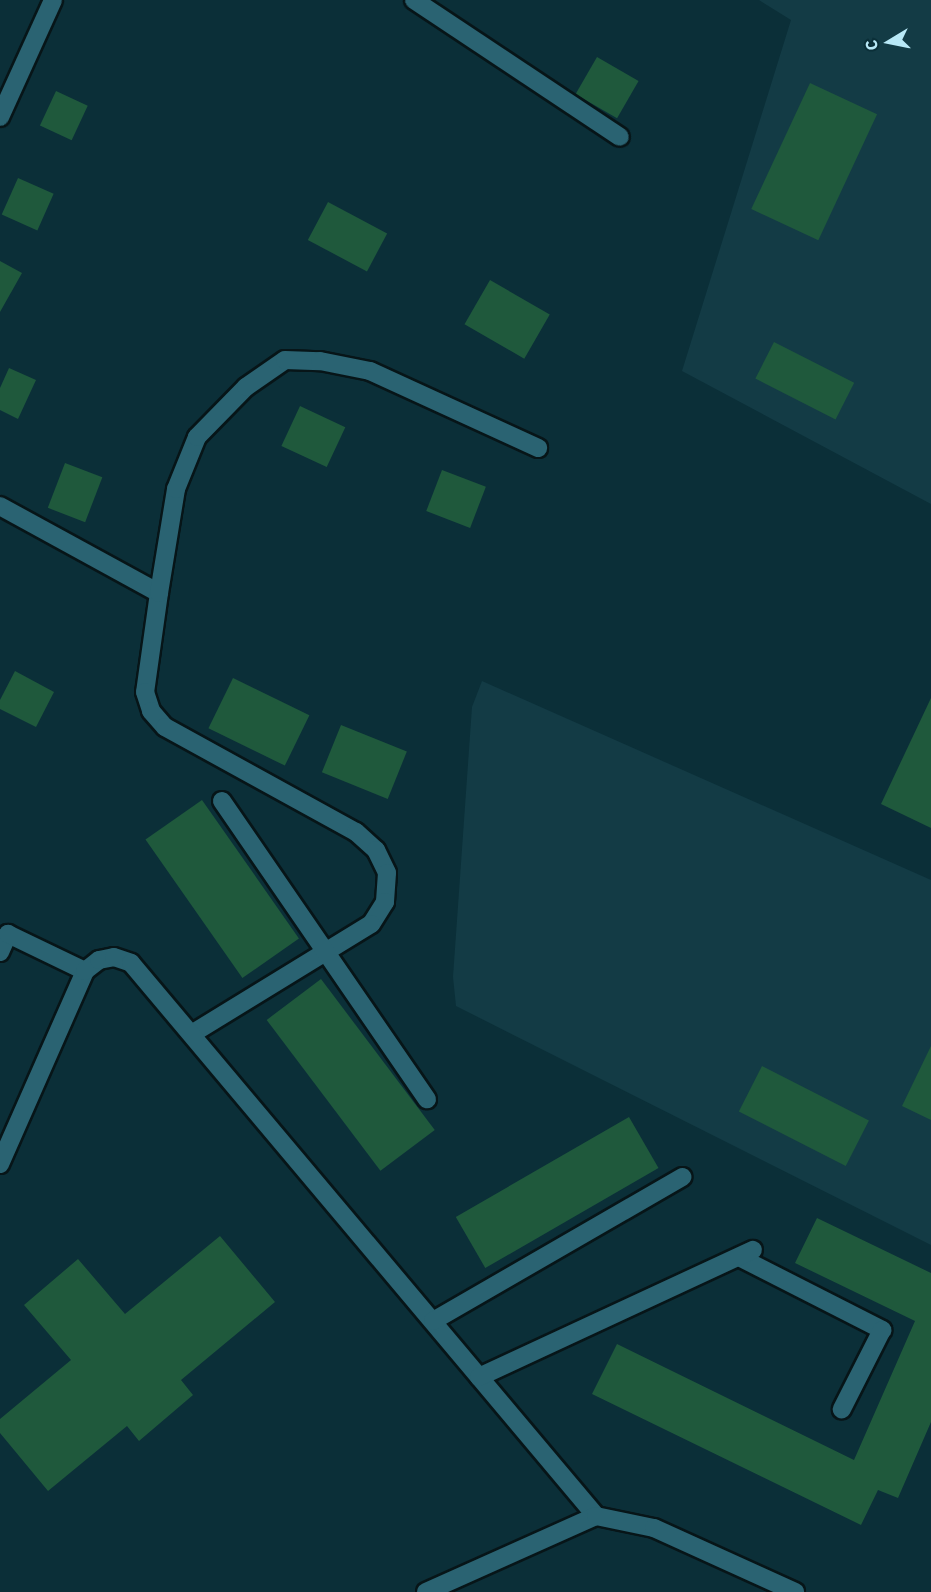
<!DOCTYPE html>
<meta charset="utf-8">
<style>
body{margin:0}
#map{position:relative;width:931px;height:1592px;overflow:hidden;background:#0b2f38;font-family:"IBM Plex Sans",sans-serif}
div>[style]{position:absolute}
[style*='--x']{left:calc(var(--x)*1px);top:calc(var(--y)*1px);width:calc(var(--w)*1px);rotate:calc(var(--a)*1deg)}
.built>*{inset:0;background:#133b45}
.building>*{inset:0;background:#1f593c;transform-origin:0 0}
.roads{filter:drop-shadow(2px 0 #071518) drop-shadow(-2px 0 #071518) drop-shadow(0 2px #071518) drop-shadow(0 -2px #071518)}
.minor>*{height:18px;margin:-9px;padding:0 9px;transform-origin:9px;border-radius:9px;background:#2a6372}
span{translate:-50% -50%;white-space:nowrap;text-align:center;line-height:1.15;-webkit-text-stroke:4.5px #0b2f38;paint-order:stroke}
.north{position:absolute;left:859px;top:12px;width:60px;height:60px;-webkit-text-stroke:4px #0b2f38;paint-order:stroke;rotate:260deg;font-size:16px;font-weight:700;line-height:24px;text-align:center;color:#b8e8f6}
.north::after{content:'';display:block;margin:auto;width:21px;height:27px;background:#b8e8f6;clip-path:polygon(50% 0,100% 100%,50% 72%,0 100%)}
</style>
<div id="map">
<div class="built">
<i style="clip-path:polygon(759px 0,931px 0,931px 504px,682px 371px,791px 20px)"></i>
<i style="clip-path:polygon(482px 681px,931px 880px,931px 1245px,456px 1006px,453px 977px,472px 707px)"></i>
</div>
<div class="building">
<i style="left:597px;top:57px;width:48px;height:43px;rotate:30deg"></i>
<i style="left:810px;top:83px;width:74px;height:139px;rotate:25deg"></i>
<i style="left:56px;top:91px;width:35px;height:38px;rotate:25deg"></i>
<i style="left:18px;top:178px;width:39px;height:40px;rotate:24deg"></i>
<i style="left:328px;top:202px;width:67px;height:43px;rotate:28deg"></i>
<i style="clip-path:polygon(0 261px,22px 273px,0 312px)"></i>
<i style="left:490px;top:280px;width:69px;height:51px;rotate:30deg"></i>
<i style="left:774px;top:342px;width:90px;height:41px;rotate:27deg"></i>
<i style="clip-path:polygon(9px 368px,36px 380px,18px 419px,0 410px,0 388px)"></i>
<i style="left:300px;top:406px;width:50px;height:44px;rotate:25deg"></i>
<i style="left:65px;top:463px;width:40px;height:48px;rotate:21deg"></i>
<i style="left:442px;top:470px;width:47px;height:44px;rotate:21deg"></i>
<i style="clip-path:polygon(15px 671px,54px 692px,36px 727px,0 709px,0 700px)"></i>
<i style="left:233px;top:678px;width:85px;height:56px;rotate:26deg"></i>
<i style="clip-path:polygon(931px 698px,931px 828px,881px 804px)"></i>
<i style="left:341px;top:725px;width:71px;height:51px;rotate:22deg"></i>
<i style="left:202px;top:800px;width:169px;height:69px;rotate:55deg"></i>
<i style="left:321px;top:979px;width:189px;height:68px;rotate:53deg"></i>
<i style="clip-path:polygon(931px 1046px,931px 1120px,902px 1106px)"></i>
<i style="left:762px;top:1066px;width:120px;height:51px;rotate:27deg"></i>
<i style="left:629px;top:1117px;width:59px;height:200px;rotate:60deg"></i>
<i style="clip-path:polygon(817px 1218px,931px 1273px,931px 1422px,898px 1498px,878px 1490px,861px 1525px,592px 1394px,617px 1344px,854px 1460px,915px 1321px,795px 1263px)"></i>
<i style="clip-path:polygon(220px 1236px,275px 1302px,181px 1380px,193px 1395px,139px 1441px,127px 1426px,48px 1491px,0 1433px,0 1419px,71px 1360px,24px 1305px,78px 1259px,125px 1314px)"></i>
</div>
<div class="roads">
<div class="minor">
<i style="--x:414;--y:0;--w:247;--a:33.6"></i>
<i style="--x:0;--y:117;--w:128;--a:-65.6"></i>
<i style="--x:0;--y:506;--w:181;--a:28.7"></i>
<i style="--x:159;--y:593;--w:100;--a:98"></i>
<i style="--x:145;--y:692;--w:20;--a:72"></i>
<i style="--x:151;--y:711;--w:21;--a:49"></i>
<i style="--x:165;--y:727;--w:218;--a:28.8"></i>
<i style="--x:356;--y:832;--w:27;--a:42"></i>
<i style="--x:376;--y:850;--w:25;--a:64"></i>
<i style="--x:387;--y:873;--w:29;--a:94"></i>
<i style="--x:385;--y:902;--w:26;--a:122"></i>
<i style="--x:371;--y:924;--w:209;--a:148.5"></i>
<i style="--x:159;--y:593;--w:105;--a:-80.7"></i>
<i style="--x:176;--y:489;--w:56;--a:-68"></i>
<i style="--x:197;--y:437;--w:70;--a:-45.6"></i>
<i style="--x:246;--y:387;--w:47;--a:-34.7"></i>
<i style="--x:285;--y:360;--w:35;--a:2"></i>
<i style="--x:320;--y:361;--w:51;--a:11.3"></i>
<i style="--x:370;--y:371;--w:185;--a:24.6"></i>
<i style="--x:222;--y:801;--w:362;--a:55.5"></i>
<i style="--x:0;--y:952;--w:20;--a:-66"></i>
<i style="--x:8;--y:934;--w:85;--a:25.7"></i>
<i style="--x:0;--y:1164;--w:211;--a:-66.2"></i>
<i style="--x:85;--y:971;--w:18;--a:-38"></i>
<i style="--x:99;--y:960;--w:15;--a:-11"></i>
<i style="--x:114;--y:957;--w:18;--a:19"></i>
<i style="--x:131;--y:963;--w:723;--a:49.94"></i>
<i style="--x:739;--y:1257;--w:161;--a:27"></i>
<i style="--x:882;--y:1330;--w:89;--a:116.9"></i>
<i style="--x:433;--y:1321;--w:288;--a:-30"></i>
<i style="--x:479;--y:1377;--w:302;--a:-24.9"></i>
<i style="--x:426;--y:1592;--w:186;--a:-24.1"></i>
<i style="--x:596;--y:1516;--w:59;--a:11.7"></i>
<i style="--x:654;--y:1528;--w:155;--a:24.4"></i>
</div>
</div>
<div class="north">С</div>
</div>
